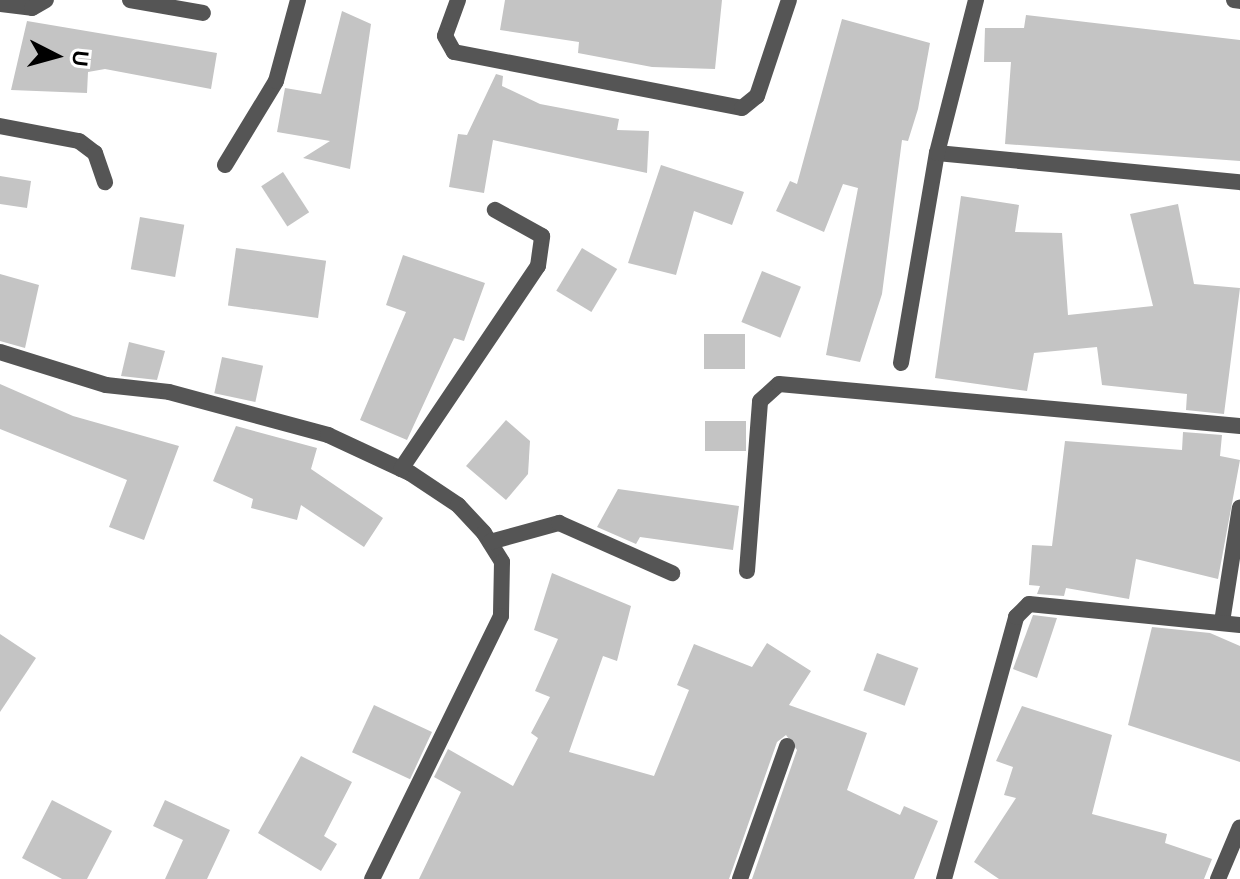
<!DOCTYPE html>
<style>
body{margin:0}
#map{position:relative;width:1240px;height:879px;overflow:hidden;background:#fff;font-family:Arial,sans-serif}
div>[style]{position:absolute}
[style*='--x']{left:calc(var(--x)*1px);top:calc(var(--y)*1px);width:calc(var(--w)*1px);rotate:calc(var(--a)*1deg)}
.building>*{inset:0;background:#c4c4c4;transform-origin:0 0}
.street>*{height:16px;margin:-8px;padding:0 8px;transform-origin:8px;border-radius:8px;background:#555}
span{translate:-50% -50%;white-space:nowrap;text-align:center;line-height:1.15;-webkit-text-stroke:6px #fff;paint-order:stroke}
.north{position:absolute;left:16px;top:16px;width:80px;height:80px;-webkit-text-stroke:6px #fff;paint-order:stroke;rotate:96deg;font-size:22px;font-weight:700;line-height:32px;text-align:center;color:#000}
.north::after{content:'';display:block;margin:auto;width:28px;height:36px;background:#000;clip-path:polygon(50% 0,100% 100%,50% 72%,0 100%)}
</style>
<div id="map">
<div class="building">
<i style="clip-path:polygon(505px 0,722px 0,715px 69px,652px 67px,578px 53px,579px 42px,500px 30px)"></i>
<i style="clip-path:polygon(342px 11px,371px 24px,350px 169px,303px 158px,330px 141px,277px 132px,285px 88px,321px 94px)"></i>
<i style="clip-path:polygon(1026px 15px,1240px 40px,1240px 161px,1005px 144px,1011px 62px,984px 62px,985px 28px,1024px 28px)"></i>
<i style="clip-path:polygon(842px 19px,930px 43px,918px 109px,908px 141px,902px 140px,882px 294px,860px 362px,826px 355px,858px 188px,843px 184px,824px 232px,776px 211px,790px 181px,797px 184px)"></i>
<i style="clip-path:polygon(27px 21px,217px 53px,211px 89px,105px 69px,88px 72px,87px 93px,11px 90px)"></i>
<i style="clip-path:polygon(496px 74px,503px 76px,502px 86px,540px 104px,619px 119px,617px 130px,649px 131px,647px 173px,493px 140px,484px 193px,449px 187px,458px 134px,467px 135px)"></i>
<i style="clip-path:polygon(661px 165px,744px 192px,732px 225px,694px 211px,676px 275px,628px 263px)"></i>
<i style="left:283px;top:172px;width:48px;height:26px;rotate:57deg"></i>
<i style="clip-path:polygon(0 176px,31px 181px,27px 208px,0 204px)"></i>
<i style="clip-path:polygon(961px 196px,1019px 205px,1015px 232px,1062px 233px,1068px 315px,1153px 306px,1130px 214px,1178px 204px,1194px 284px,1240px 288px,1224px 414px,1186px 410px,1187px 394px,1102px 385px,1097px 347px,1034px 353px,1027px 391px,935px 378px)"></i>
<i style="left:140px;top:217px;width:45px;height:53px;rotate:10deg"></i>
<i style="left:236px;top:248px;width:91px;height:58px;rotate:8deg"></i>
<i style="left:582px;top:248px;width:41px;height:50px;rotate:31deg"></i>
<i style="clip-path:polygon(403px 255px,485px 283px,464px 341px,454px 338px,407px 440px,360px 420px,406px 312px,386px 305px)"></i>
<i style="left:762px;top:271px;width:42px;height:55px;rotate:22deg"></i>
<i style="clip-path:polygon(0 274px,39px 285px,25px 348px,0 341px)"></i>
<i style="left:704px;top:334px;width:41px;height:35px"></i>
<i style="clip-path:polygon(129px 342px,165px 351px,157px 380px,121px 376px)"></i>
<i style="left:222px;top:357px;width:42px;height:37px;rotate:12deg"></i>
<i style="clip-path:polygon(0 384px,73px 416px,179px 446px,144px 540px,109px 527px,127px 480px,0 429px)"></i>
<i style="clip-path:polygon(506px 420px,530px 441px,528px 474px,506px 500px,466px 466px)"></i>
<i style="left:705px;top:421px;width:41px;height:30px"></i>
<i style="clip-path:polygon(236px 426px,317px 448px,311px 469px,383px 518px,364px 547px,301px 505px,297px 520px,251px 508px,253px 499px,213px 481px)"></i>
<i style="clip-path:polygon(1183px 432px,1222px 435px,1220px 456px,1240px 460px,1218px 579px,1136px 559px,1129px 599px,1066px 588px,1064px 596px,1037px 594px,1040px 586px,1029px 585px,1032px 545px,1052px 546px,1065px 441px,1182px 450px)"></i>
<i style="clip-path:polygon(618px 489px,739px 506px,733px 550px,640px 537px,636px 544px,597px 527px)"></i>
<i style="clip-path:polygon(552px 573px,631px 606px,617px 661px,603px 656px,569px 752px,654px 776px,689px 690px,677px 685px,694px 644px,752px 667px,767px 643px,811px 671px,789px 705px,867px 733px,847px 790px,900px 815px,904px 806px,938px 821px,914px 879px,752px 879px,797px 750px,786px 735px,777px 742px,729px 879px,419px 879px,461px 792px,434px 777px,448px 749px,513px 786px,538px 738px,531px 733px,550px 697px,535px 691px,558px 639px,534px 630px)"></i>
<i style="clip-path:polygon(1033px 615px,1057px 618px,1037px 678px,1013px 669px)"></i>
<i style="clip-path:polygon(1152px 627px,1210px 633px,1240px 646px,1240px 762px,1128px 725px)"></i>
<i style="clip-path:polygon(0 634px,36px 658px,0 712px)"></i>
<i style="left:877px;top:653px;width:44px;height:40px;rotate:20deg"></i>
<i style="left:374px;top:705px;width:64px;height:52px;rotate:25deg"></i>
<i style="clip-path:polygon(1022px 706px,1112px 735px,1092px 814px,1167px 834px,1165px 843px,1212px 859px,1204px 879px,999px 879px,974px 862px,1016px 798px,1004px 795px,1013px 767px,996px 761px)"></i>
<i style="clip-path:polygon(301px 756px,352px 782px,324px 836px,337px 844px,321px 871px,258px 833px)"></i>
<i style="clip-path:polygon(52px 800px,112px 831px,87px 879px,62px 879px,22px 858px)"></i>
<i style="clip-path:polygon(165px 800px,230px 830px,207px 879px,165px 879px,183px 840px,153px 826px)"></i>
</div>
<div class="street">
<i style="--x:130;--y:0;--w:74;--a:10.1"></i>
<i style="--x:458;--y:0;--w:38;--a:110"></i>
<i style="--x:445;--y:36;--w:18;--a:61"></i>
<i style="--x:454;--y:52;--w:293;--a:11"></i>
<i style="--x:742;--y:108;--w:19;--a:-39"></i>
<i style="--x:757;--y:96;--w:101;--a:-71.6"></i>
<i style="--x:1234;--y:0;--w:6;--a:9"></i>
<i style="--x:0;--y:4;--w:32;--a:7"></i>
<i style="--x:32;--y:8;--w:16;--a:-30"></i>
<i style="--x:0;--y:126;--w:80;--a:10.8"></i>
<i style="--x:79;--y:141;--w:20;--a:37"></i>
<i style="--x:95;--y:153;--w:31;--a:71"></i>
<i style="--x:937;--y:153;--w:304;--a:5.5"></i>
<i style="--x:225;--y:165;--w:98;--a:-58.7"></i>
<i style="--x:276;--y:81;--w:84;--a:-74.8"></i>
<i style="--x:0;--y:352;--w:111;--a:17.3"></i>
<i style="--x:106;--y:385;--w:63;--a:6.3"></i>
<i style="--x:169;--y:392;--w:165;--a:15.1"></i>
<i style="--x:328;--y:435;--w:90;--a:24.9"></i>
<i style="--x:410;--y:473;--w:58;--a:33.7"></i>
<i style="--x:458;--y:505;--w:38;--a:47"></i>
<i style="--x:484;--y:533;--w:34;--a:58"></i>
<i style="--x:502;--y:562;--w:54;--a:91.1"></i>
<i style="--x:501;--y:616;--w:293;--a:116.1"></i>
<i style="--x:901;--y:363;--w:213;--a:-80.3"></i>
<i style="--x:937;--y:153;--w:158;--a:-75.7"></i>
<i style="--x:401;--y:469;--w:245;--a:-56"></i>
<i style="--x:538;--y:266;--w:30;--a:-82"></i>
<i style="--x:542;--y:236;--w:54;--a:-151"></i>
<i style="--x:490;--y:542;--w:72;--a:-15.4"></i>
<i style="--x:559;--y:523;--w:124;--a:23.9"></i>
<i style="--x:747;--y:571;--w:170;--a:-85.6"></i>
<i style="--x:760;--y:401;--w:25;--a:-42"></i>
<i style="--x:779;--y:384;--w:463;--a:5.2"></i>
<i style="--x:1222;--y:622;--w:116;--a:-81.1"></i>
<i style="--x:740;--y:879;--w:141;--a:-70.5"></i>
<i style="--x:944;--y:879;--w:272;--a:-74.6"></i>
<i style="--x:1016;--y:617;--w:18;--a:-45"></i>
<i style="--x:1029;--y:604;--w:212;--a:5.7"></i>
<i style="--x:1218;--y:879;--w:56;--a:-67.1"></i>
</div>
<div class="north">U</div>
</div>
